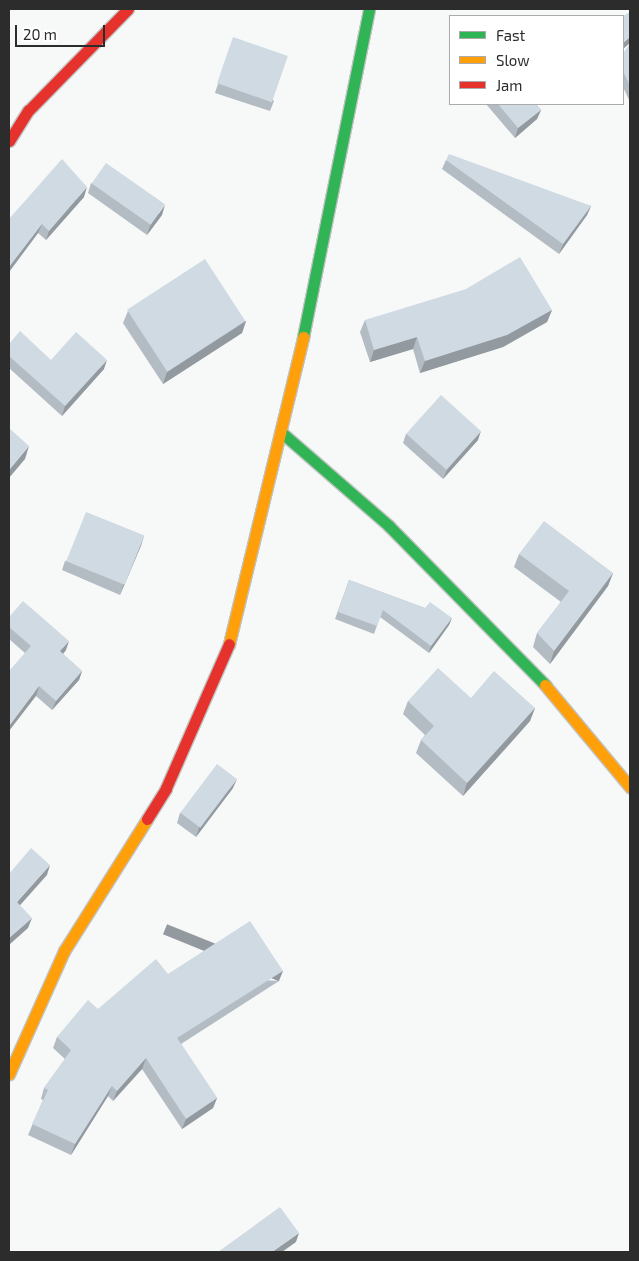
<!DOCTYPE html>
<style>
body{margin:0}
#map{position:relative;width:639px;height:1261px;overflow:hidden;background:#f7f8f8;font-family:"Exo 2",sans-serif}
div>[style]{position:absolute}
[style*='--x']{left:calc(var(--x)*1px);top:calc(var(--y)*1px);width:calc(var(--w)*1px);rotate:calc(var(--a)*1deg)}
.roads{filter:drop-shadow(1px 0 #c2c3c3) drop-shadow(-1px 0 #c2c3c3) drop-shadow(0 1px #c2c3c3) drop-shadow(0 -1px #c2c3c3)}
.fast>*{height:11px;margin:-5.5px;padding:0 5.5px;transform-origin:5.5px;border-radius:5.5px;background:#30b455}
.slow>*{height:11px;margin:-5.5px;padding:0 5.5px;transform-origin:5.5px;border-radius:5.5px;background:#ff9f0a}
.jam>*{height:11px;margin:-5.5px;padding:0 5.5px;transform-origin:5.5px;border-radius:5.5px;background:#e5322d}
.wall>*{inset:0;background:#b3bbc3}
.shaded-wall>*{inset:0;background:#92999f;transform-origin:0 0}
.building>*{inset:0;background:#d0dae3;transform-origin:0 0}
span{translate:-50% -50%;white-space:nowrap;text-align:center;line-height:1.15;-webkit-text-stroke:4px #fff;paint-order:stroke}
.frame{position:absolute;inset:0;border:10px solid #2c2c2d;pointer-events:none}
.legend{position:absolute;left:449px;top:15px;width:175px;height:90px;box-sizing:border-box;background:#fff;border:1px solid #ababab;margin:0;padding:6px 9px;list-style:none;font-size:15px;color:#2c2c2d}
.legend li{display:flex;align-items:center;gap:10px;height:25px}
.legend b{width:25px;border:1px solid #ababab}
.scale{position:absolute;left:15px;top:25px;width:90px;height:22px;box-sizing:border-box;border:2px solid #2c2c2d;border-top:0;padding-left:6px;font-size:15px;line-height:18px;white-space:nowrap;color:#2c2c2d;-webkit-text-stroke:4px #fff;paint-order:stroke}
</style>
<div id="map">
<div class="roads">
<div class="fast">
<i style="--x:303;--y:337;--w:335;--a:-78.6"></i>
<i style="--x:281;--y:432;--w:143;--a:41"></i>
<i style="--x:389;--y:526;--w:223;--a:45.5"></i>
</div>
<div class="slow">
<i style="--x:229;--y:644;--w:316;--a:-76.4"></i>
<i style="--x:545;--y:685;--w:133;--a:50.2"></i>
<i style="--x:9;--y:1074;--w:135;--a:-65.9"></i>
<i style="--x:64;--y:951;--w:156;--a:-57.8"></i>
</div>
<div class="jam">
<i style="--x:9;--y:141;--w:36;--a:-58"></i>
<i style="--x:28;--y:111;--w:143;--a:-45.6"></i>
<i style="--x:147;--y:819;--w:36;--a:-58"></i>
<i style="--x:166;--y:788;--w:157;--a:-66.4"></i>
</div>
</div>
<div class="wall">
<i style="clip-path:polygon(630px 44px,630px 102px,623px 87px,623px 54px)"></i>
<i style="clip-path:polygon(230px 47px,274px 101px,270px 111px,215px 93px)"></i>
<i style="clip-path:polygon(486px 104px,536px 104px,541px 110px,537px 119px,515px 138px)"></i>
<i style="clip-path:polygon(446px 160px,591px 206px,587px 215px,559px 254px,442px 169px)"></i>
<i style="clip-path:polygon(91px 183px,162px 215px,147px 235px,88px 193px)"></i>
<i style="clip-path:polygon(84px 197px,46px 240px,38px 233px,9px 272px,9px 219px)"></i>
<i style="clip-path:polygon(552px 310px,547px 322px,503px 347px,420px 373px,413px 349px,370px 362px,360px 332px,365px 320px)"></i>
<i style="clip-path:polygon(128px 311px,246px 321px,242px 333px,163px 384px,123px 323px)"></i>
<i style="clip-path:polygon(9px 344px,51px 360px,104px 369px,62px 416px,9px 368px)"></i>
<i style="clip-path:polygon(406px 434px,478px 440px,443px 479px,403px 443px)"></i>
<i style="clip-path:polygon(144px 536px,120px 595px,62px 570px,65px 561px)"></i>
<i style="clip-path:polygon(519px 554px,613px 573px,608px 586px,550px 664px,533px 647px,537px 633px,561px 602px,514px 567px)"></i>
<i style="clip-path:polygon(349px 580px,452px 618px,449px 625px,429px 653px,380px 617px,374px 634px,335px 619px)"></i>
<i style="clip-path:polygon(9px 617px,66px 650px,63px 654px,82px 671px,79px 680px,52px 710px,36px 696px,25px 653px,9px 639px)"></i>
<i style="clip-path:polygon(471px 698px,535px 708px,530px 721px,463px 796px,416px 753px,421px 740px,425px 735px,403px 714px,408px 701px)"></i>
<i style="clip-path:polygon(233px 788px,196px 837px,177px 823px,180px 813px)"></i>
<i style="clip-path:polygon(168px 974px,279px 981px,181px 1044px,217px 1098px,213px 1108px,182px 1129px,142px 1069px,113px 1101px,108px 1096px,71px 1155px,28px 1135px,43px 1100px,41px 1099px,44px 1088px,65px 1059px,53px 1048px,57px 1037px,98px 1009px)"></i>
</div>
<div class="shaded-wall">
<i style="clip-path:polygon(630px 37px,630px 43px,623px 49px,623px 43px)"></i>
<i style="clip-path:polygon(541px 110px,537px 119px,515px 138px,518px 128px)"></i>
<i style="clip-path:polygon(87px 187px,84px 197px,46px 240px,49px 231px)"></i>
<i style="clip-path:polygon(165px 205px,162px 215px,147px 235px,150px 226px)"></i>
<i style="clip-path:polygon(591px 206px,587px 215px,559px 254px,563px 244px)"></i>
<i style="clip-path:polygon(42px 224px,38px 233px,9px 272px,9px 267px)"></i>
<i style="clip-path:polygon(552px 310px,547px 322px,503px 347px,420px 373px,425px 361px)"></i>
<i style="clip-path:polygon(246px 321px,242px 333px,163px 384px,167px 372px)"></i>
<i style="clip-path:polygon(417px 337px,413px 349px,370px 362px,374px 350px)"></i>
<i style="clip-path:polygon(107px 360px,104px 369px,62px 416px,65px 406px)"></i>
<i style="clip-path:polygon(481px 431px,478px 440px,443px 479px,447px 470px)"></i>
<i style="clip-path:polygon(29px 446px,25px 459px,9px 478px,9px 470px)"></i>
<i style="clip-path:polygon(144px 536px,141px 546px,120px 595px,123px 586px)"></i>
<i style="clip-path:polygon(613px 573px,608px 586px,550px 664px,554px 651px)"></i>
<i style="clip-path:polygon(452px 618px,449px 625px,429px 653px,431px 646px)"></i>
<i style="clip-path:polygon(69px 641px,66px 650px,57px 661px,60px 651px)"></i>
<i style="clip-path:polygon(82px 671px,79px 680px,52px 710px,56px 701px)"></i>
<i style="clip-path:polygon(39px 686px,36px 696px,9px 731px,9px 726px)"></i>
<i style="clip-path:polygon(535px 708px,530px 721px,463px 796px,467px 783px)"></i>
<i style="clip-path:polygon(237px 779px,233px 788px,196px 837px,199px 828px)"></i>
<i style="clip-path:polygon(50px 865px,47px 875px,14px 912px,17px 902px)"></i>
<i style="clip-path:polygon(32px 918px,28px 928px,9px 945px,9px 938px)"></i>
<i style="left:283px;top:971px;width:11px;height:125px;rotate:112deg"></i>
<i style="clip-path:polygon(146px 1058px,142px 1069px,113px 1101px,117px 1091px)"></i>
<i style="clip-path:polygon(112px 1086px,108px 1096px,71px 1155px,75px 1144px)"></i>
<i style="clip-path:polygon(217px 1098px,213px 1108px,182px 1129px,186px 1119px)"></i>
<i style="clip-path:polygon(299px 1233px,296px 1242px,282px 1252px,272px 1252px)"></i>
</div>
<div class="building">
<i style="clip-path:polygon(630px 12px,630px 37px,623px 43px,623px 16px)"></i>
<i style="left:233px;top:37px;width:58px;height:49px;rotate:19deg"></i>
<i style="clip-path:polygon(630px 44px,630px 86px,623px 71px,623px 54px)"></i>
<i style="clip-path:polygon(498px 104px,536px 104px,541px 110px,518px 128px)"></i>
<i style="clip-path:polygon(449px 154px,591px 206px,563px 244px,446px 160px)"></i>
<i style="clip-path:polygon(62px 159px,87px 187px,49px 231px,42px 224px,9px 267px,9px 219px)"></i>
<i style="left:106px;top:163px;width:72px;height:25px;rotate:35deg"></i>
<i style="clip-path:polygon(520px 257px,552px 310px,507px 335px,425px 361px,417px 337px,374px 350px,365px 320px,466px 289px)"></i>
<i style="left:205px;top:259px;width:74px;height:93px;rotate:57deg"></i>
<i style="clip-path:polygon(20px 331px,51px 360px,76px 332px,107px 360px,65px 406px,9px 356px,9px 344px)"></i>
<i style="left:441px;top:395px;width:54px;height:52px;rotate:42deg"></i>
<i style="clip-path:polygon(9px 428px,29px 446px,9px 470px)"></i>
<i style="left:86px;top:512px;width:63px;height:53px;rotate:22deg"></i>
<i style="clip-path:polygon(544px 521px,613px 573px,554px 651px,537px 633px,569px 591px,519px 554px)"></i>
<i style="clip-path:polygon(349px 580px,425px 608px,430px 602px,452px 618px,431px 646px,383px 610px,377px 626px,338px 612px)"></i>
<i style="clip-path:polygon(23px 601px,69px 641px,60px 651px,82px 671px,56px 701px,39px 686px,9px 726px,9px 671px,31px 646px,9px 627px,9px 617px)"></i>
<i style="clip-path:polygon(438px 668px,471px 698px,494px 671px,535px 708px,467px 783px,421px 740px,434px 726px,408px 701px)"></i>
<i style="left:217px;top:764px;width:25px;height:61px;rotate:37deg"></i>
<i style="clip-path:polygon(31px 848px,50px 865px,17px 902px,32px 918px,9px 938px,9px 874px)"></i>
<i style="clip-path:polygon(250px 921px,283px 971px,177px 1038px,217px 1098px,186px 1119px,146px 1058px,117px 1091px,112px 1086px,75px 1144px,32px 1124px,48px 1090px,44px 1088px,71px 1050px,57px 1037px,88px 1000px,98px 1009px,156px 959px,168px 974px)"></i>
<i style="clip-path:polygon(280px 1207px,299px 1233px,272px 1252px,218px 1252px)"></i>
</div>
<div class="frame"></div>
<ul class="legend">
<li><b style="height:6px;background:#30b455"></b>Fast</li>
<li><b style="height:6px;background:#ff9f0a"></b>Slow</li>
<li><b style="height:6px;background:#e5322d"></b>Jam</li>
</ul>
<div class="scale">20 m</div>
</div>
